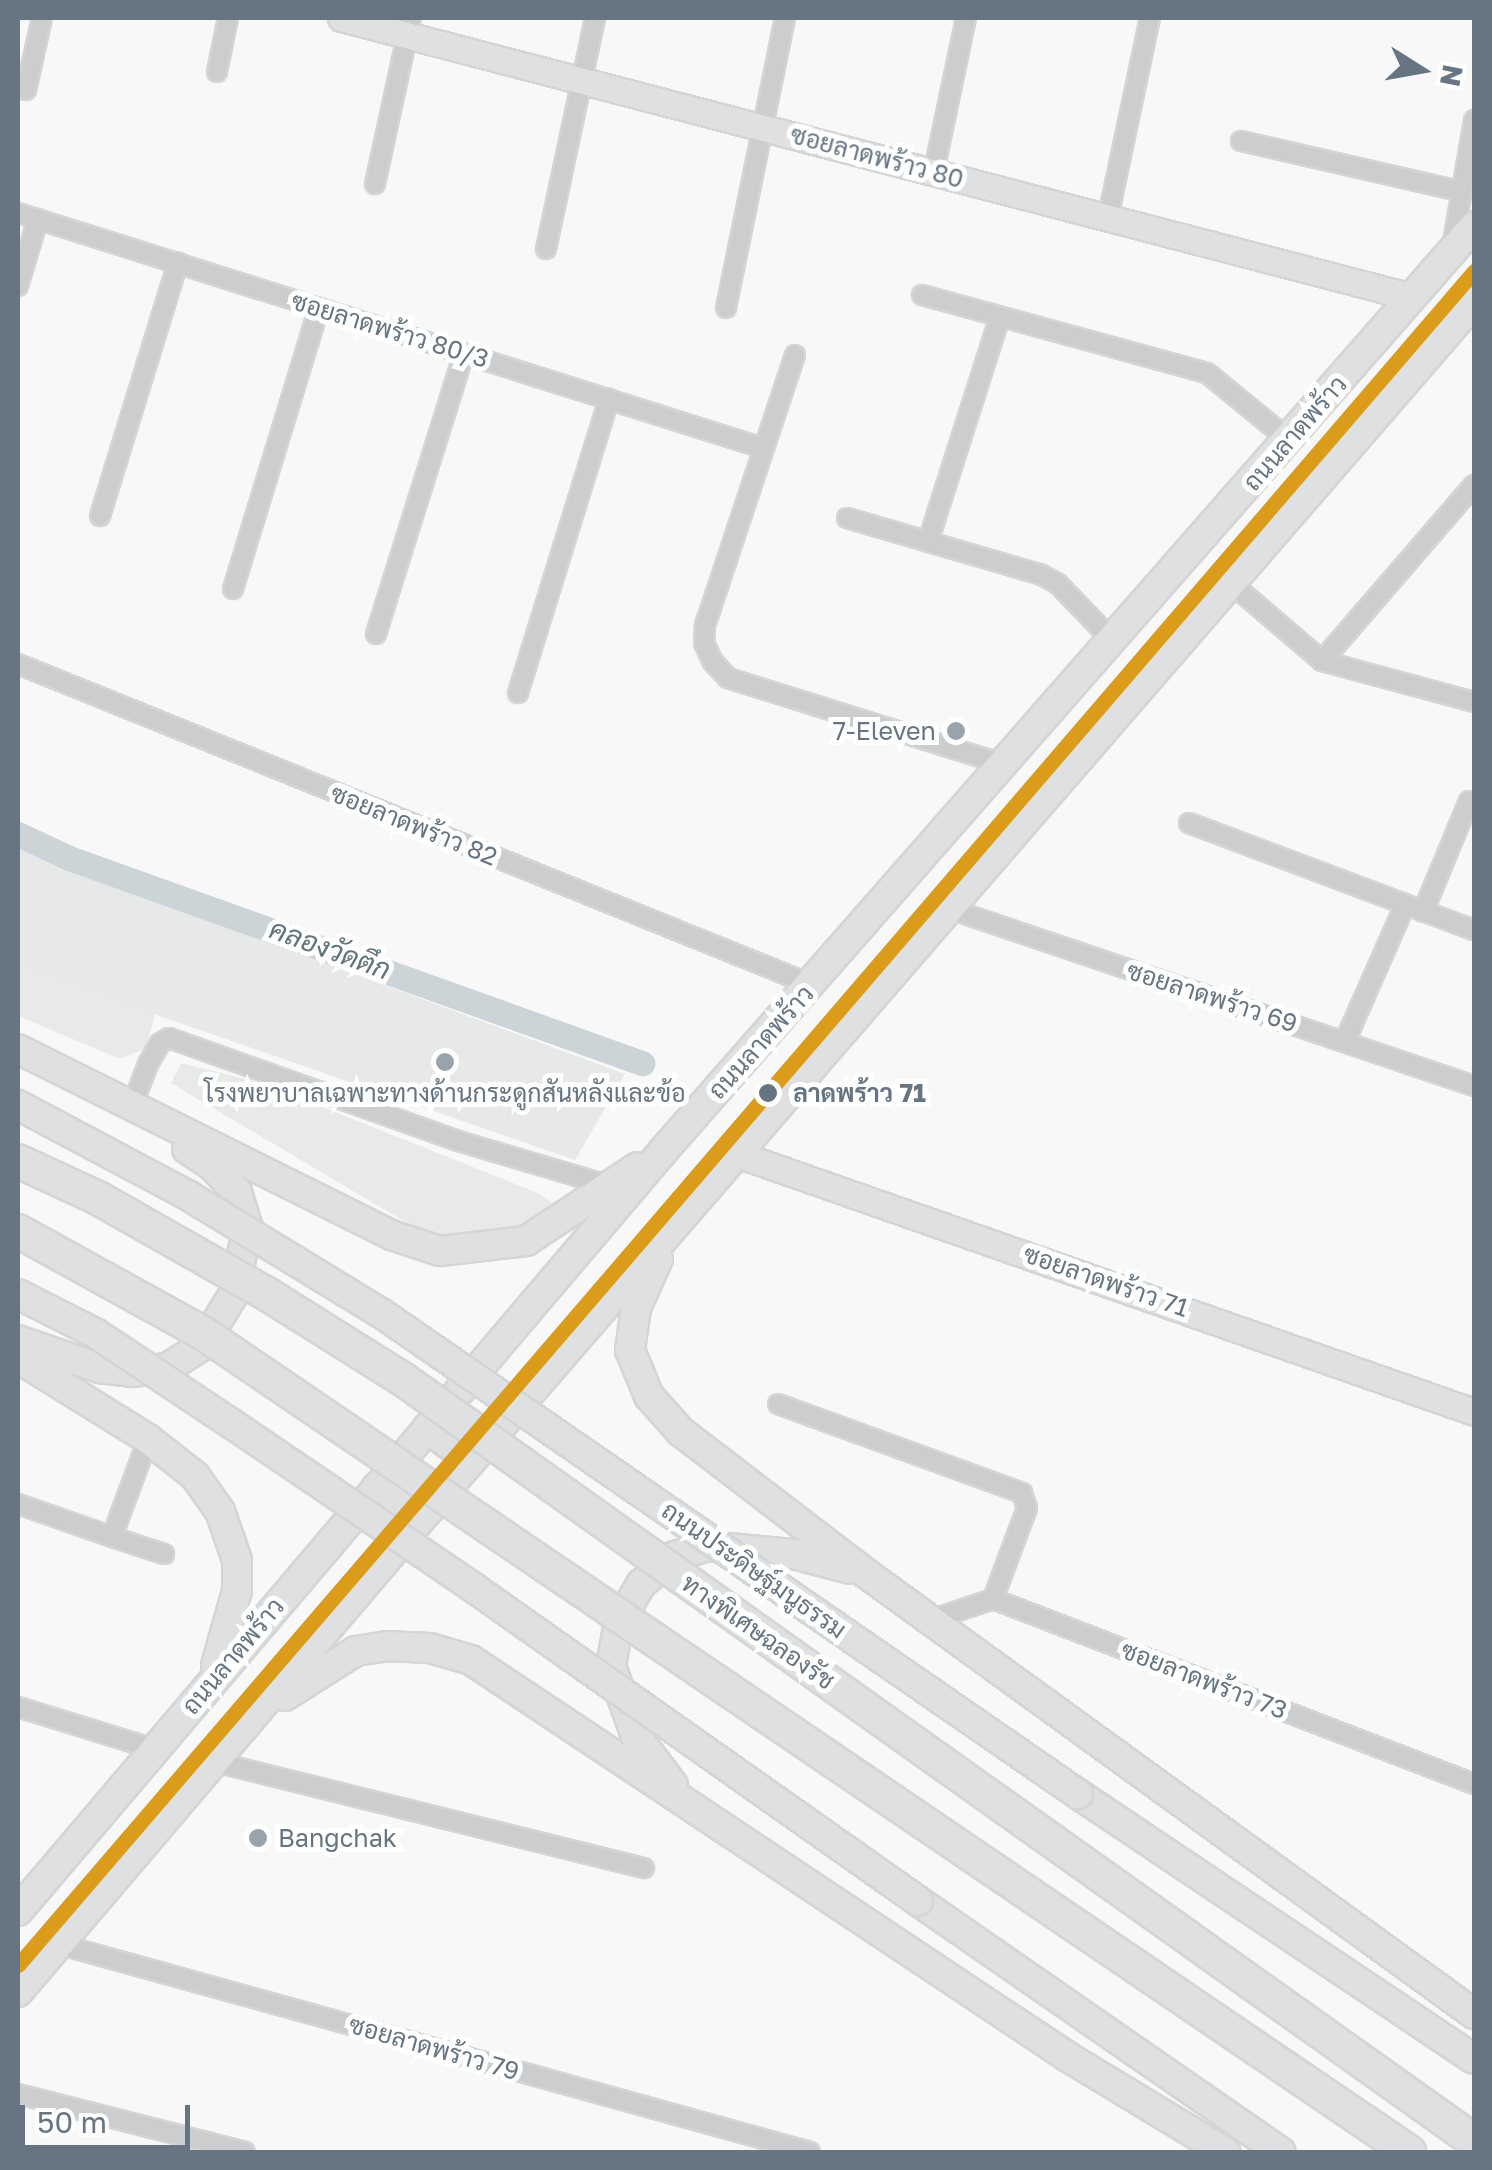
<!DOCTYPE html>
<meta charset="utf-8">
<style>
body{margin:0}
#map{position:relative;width:1492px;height:2170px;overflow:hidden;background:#f8f8f8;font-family:"Golos Text",Sarabun,sans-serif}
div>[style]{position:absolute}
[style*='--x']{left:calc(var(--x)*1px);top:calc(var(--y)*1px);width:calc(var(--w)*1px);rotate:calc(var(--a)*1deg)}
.built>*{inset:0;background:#e7e8e8}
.green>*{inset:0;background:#e7eae6}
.canal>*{height:25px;margin:-12.5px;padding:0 12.5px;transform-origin:12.5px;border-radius:12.5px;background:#ccd4d7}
.roads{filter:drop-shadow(2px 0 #d4d5d6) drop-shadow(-2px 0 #d4d5d6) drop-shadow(0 2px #d4d5d6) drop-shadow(0 -2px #d4d5d6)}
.street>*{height:18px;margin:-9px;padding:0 9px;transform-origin:9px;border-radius:9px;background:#cbcdce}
.secondary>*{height:25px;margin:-12.5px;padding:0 12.5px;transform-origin:12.5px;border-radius:12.5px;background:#dfe0e1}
.primary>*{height:28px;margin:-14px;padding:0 14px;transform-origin:14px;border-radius:14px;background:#dfe0e1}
.bridges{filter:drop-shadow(2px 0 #d4d5d6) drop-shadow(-2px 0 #d4d5d6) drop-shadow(0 2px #d4d5d6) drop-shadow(0 -2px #d4d5d6)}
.primary-bridge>*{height:28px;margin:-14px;padding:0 14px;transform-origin:14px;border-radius:14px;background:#dfe0e1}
.highway-bridge>*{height:32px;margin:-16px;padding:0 16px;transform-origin:16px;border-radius:16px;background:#dfe0e1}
.metro-1>*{height:15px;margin:-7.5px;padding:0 7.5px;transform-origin:7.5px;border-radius:7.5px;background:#da9c1a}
.dots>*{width:28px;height:28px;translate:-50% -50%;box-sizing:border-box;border:5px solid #fff;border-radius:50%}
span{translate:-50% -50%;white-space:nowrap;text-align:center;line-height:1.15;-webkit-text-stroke:10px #fff;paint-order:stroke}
.street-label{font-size:25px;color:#667581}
.poi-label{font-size:25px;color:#667581}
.right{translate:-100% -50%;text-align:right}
.left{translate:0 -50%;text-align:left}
.stop-label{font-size:25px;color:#667581;font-weight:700}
.water-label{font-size:28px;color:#60747b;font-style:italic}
.frame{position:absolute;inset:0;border:20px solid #667581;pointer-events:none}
.north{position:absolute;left:1372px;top:20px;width:100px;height:100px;-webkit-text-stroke:8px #fff;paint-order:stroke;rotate:101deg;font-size:28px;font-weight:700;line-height:40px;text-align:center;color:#667581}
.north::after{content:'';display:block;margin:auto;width:35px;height:45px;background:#667581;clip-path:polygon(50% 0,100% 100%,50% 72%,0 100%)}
.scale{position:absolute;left:20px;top:2105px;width:170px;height:45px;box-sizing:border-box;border:5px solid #667581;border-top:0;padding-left:12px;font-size:30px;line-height:35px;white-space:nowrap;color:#667581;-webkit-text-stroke:8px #fff;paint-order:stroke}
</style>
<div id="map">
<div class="built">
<i style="clip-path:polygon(18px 844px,189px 913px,625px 1074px,575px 1160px,18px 967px)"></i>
</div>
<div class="green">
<i style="clip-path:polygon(18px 967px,155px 1014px,146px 1048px,120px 1059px,18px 1016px)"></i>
<i style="clip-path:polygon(181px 1063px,265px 1084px,538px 1193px,553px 1203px,551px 1212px,504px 1234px,452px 1238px,412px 1226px,171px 1083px)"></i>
</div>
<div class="canal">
<i style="--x:18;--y:834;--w:56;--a:25.2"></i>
<i style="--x:69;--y:858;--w:609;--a:19.69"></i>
</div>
<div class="roads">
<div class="street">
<i style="--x:217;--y:72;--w:55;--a:-78.5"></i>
<i style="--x:26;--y:90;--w:74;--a:-77.5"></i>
<i style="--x:1241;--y:141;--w:225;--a:12.9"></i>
<i style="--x:934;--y:171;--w:156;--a:-78.2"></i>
<i style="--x:375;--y:184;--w:170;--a:-77.8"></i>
<i style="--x:18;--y:213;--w:781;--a:17.51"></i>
<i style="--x:1108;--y:217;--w:203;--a:-78.1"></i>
<i style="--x:1452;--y:248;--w:130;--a:-80.2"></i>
<i style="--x:546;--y:249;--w:236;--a:-78"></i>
<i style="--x:18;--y:286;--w:70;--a:-73.4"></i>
<i style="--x:922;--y:295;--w:295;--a:15.3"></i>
<i style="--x:1207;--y:373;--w:106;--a:39.3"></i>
<i style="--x:726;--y:308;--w:296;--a:-78.5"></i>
<i style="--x:795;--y:355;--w:286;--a:108.4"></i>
<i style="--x:705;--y:626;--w:17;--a:93"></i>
<i style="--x:704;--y:643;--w:21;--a:65"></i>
<i style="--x:713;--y:662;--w:22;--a:47"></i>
<i style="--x:728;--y:678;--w:290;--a:17.4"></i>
<i style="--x:100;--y:516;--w:265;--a:-72.9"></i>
<i style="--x:847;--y:518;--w:203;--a:16.3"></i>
<i style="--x:1042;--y:575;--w:18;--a:29"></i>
<i style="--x:1058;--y:584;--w:79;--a:46"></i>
<i style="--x:928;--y:542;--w:236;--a:-72.3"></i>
<i style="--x:1232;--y:584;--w:118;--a:40.5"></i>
<i style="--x:1322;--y:661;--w:157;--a:15.1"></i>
<i style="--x:233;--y:589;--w:294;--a:-73"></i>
<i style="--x:376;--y:634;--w:294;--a:-72.6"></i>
<i style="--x:1322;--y:661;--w:233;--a:-49.2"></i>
<i style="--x:18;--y:664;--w:856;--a:22.01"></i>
<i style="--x:518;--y:693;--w:308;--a:-72.8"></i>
<i style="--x:1189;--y:823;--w:304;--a:20.6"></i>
<i style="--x:950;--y:909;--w:553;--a:18.66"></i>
<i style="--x:1423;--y:912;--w:120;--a:-67.5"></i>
<i style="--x:1345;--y:1041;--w:149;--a:-66.2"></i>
<i style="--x:132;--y:1106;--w:45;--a:-69.1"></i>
<i style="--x:148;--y:1064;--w:24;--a:-60"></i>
<i style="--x:160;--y:1043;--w:10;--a:-29"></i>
<i style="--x:169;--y:1038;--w:307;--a:19.6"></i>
<i style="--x:458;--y:1141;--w:159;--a:16.5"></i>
<i style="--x:778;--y:1404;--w:260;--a:20"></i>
<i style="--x:1022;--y:1493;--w:16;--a:72"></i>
<i style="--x:1027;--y:1508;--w:97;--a:110.5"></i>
<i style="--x:18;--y:1504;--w:100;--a:19.3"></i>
<i style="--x:112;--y:1537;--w:104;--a:-69.8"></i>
<i style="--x:112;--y:1537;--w:55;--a:18.1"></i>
<i style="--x:934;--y:1619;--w:62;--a:-18.7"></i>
<i style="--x:993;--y:1599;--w:515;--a:21.04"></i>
<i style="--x:18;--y:1707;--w:142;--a:17.2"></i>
<i style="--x:215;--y:1762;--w:442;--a:13.9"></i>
<i style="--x:58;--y:1944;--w:780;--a:15.46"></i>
<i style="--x:18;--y:2094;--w:234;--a:14.3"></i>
</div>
<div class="secondary">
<i style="--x:341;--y:18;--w:1107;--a:14.6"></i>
<i style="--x:737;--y:1154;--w:781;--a:19.29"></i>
</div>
<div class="primary">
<i style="--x:18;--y:1049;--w:417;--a:26.5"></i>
<i style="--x:391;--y:1235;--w:52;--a:18.1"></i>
<i style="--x:440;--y:1251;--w:87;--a:-6.6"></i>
<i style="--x:526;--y:1241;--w:134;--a:-33.5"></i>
<i style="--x:658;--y:1259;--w:54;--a:114.2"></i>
<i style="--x:636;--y:1308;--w:42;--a:98.1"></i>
<i style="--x:630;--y:1350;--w:50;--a:67.6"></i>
<i style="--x:649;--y:1396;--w:48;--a:48.4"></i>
<i style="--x:681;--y:1432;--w:230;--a:37.4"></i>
<i style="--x:864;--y:1572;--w:753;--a:35.93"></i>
<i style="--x:18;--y:1340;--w:86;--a:19.1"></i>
<i style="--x:99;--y:1368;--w:34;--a:7"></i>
<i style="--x:133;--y:1372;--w:34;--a:-7"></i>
<i style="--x:167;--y:1368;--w:41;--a:-32.2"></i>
<i style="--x:202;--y:1346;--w:60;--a:-58.7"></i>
<i style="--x:233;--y:1295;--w:69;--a:-77.4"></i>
<i style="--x:248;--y:1228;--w:38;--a:-107"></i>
<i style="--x:237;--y:1192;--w:35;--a:-133"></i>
<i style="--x:213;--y:1166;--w:31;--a:-147"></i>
<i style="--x:18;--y:1358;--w:153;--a:31.9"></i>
<i style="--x:148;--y:1439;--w:60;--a:38.2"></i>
<i style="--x:195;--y:1476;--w:43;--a:54.5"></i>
<i style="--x:220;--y:1511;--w:52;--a:70.9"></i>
<i style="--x:237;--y:1560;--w:31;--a:90"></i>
<i style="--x:237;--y:1591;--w:77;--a:105.8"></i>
<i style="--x:427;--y:1428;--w:55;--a:36.9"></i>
<i style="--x:377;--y:1487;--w:54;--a:40.5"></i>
<i style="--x:285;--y:1696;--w:84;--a:-32.4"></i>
<i style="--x:356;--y:1651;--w:30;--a:-9"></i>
<i style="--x:386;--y:1646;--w:44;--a:2.6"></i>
<i style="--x:430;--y:1648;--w:43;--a:16.3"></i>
<i style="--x:471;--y:1660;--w:717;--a:33.62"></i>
<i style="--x:1068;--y:2057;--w:184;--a:31.2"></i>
<i style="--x:673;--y:1785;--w:61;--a:-127.1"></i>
<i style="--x:636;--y:1736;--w:74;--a:-109.7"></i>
<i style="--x:611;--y:1666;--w:45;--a:-79.7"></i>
<i style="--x:619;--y:1622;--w:44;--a:-59.9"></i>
<i style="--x:641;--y:1584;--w:44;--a:-39.5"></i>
<i style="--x:675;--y:1556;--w:34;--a:-17"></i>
<i style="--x:707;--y:1546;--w:86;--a:5.3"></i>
<i style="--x:793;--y:1554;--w:59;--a:14.7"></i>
<i style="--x:1078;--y:1794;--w:476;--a:33.8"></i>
<i style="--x:918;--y:1901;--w:441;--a:34.7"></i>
<i style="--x:18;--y:1911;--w:998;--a:-49.67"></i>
<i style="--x:664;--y:1150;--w:1229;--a:-48.76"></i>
<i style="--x:18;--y:1992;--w:617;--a:-49.6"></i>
<i style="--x:418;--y:1522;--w:1614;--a:-49.12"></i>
</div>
</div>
<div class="bridges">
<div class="primary-bridge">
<i style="--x:18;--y:1105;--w:194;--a:28"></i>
<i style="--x:189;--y:1196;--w:225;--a:31.4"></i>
<i style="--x:381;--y:1313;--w:847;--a:34.61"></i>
<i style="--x:18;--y:1294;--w:86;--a:26.9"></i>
<i style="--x:95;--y:1333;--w:164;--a:33.6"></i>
<i style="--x:232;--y:1424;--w:292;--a:34.1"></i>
<i style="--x:474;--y:1588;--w:543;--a:35.18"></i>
</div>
<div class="highway-bridge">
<i style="--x:18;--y:1161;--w:88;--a:24.8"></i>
<i style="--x:98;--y:1198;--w:194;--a:29.6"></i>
<i style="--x:267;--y:1294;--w:162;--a:32.1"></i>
<i style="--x:404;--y:1380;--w:1313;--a:35.42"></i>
<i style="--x:18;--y:1231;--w:211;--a:28.9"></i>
<i style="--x:203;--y:1333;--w:1458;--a:34.18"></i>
</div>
</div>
<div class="metro-1">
<i style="--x:18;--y:1965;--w:2234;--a:-49.32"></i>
</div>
<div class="dots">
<i style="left:956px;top:731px;background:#99a3ab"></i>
<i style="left:445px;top:1062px;background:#99a3ab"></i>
<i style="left:768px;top:1093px;background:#667581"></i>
<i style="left:258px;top:1838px;background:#99a3ab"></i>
</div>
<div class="street-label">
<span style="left:877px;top:157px;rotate:15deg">ซอยลาดพร้าว 80</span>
<span style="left:390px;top:330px;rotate:17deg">ซอยลาดพร้าว 80/3</span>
<span style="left:1295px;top:433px;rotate:-49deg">ถนนลาดพร้าว</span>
<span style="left:414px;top:825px;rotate:22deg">ซอยลาดพร้าว 82</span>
<span style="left:1212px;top:997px;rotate:18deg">ซอยลาดพร้าว 69</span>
<span style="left:761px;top:1042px;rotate:-48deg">ถนนลาดพร้าว</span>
<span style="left:1106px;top:1281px;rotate:19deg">ซอยลาดพร้าว 71</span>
<span style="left:754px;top:1570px;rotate:35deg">ถนนประดิษฐ์มนูธรรม</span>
<span style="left:758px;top:1632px;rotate:35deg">ทางพิเศษฉลองรัช</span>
<span style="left:233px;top:1656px;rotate:-50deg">ถนนลาดพร้าว</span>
<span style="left:1204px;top:1680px;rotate:21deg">ซอยลาดพร้าว 73</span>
<span style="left:434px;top:2048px;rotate:16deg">ซอยลาดพร้าว 79</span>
</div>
<div class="poi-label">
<span class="right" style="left:936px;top:731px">7-Eleven</span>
<span style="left:445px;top:1093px">โรงพยาบาลเฉพาะทางด้านกระดูกสันหลังและข้อ</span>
<span class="left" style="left:278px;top:1838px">Bangchak</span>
</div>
<div class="stop-label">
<span class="left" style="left:793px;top:1093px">ลาดพร้าว 71</span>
</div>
<div class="water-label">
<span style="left:330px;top:949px;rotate:20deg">คลองวัดตึก</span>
</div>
<div class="frame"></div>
<div class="north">N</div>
<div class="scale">50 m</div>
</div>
